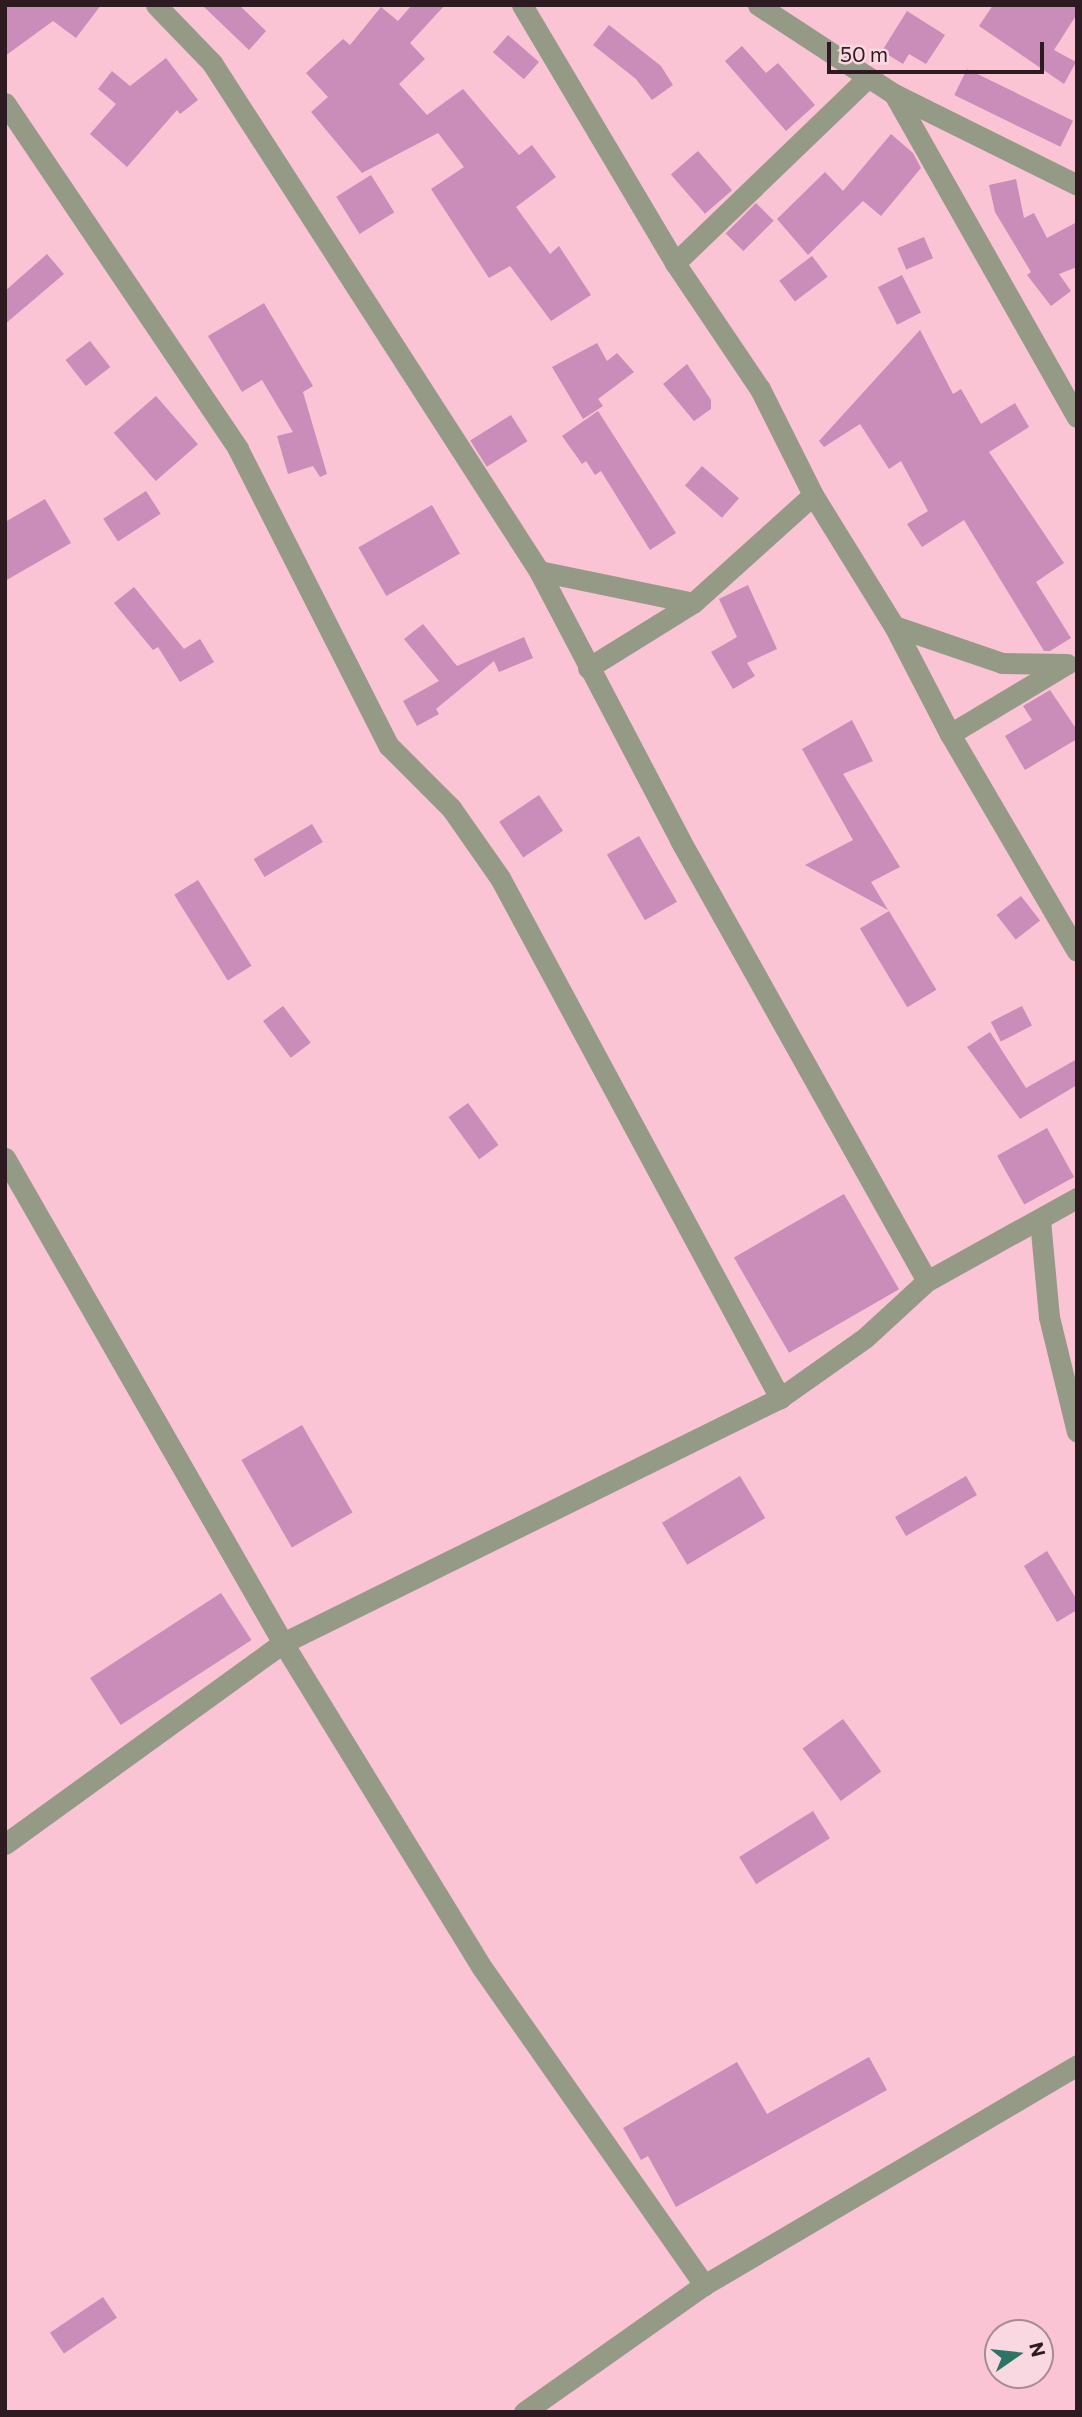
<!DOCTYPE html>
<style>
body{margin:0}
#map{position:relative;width:1082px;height:2417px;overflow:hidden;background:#fac4d5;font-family:Commissioner,sans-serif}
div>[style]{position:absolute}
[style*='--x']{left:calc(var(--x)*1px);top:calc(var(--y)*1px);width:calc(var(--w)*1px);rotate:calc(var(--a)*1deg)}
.building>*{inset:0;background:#ca8cb8;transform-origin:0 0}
.street>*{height:21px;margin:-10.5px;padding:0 10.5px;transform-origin:10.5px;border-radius:10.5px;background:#959a86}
span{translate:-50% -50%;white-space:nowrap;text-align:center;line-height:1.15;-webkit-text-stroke:6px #f9d8e2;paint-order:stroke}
.frame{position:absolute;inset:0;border:7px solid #2e1b22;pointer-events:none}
.north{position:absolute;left:984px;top:2319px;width:70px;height:70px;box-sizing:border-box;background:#f9d8e2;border:2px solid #a88c95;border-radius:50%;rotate:76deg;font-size:19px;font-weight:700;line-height:28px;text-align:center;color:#2e1b22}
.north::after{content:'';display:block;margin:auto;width:24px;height:32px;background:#2f7365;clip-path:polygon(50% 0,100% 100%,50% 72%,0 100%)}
.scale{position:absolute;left:827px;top:42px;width:217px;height:32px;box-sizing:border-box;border:4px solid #2e1b22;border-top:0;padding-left:9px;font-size:21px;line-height:24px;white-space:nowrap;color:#2e1b22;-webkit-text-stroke:5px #f9d8e2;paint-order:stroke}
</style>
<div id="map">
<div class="building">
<i style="clip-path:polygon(5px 5px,101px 5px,76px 38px,53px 21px,5px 56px)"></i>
<i style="clip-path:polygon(202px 5px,239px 5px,266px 31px,249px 50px)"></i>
<i style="clip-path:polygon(412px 5px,445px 5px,410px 43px,425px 59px,399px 84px,427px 115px,463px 89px,519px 155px,532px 145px,556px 177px,516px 207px,550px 254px,559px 246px,591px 295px,551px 321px,510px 266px,489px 278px,431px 189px,464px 167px,438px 133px,362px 173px,311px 112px,328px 97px,306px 73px,343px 39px,350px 45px,381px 7px,398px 21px)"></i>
<i style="clip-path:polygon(993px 5px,1077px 5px,1077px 14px,1054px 50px,1076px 62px,1064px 84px,979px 26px)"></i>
<i style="clip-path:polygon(907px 11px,945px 35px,926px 64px,909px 54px,903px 64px,882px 51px)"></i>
<i style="clip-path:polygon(609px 25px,661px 66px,673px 85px,652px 100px,636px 79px,593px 45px)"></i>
<i style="left:508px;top:35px;width:41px;height:23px;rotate:41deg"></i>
<i style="clip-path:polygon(742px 46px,766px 73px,778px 63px,815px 105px,786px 131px,725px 61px)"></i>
<i style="clip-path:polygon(166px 58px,198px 100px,180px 114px,177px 110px,127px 167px,90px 134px,116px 104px,98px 89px,112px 71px,130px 86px)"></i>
<i style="left:967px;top:69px;width:118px;height:29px;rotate:26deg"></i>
<i style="clip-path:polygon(891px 134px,913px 153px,921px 168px,881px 216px,863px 201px,808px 255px,777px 219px,825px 172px,843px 191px)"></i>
<i style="left:698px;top:151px;width:52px;height:36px;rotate:49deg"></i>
<i style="left:371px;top:175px;width:44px;height:41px;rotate:58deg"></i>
<i style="clip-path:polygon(1016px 179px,1024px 218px,1034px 213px,1047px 238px,1077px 222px,1077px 267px,1059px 274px,1071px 291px,1051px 306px,1027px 275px,1031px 272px,995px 212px,989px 185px)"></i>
<i style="left:756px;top:203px;width:25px;height:43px;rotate:45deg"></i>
<i style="left:924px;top:237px;width:23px;height:29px;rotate:67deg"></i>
<i style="clip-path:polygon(47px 254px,64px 274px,5px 324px,5px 291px)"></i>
<i style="left:812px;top:256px;width:26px;height:41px;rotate:53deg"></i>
<i style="left:902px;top:275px;width:42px;height:27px;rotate:63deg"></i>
<i style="clip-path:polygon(264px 303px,313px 386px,303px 392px,327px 474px,320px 477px,313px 466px,288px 474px,277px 436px,293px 432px,262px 380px,242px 392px,208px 336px)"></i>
<i style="clip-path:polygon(920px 330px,953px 394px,961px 389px,981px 424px,1015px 403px,1029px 427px,989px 452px,1064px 563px,1036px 582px,1071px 638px,1050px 651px,1044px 651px,964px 520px,922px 547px,907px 524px,928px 511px,901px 461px,889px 469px,860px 424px,824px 447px,819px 441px)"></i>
<i style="left:90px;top:341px;width:33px;height:31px;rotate:52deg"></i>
<i style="clip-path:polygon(597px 343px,607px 361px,617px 353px,634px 372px,598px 399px,603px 406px,583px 419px,552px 367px)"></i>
<i style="clip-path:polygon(687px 364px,711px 400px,711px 409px,694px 421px,663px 384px)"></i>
<i style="left:156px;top:396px;width:64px;height:56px;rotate:49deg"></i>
<i style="clip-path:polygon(598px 411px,676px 533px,650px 550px,601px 471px,595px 475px,586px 461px,582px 464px,562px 436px)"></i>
<i style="left:511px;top:415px;width:31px;height:48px;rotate:58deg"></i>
<i style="left:702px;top:466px;width:49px;height:26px;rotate:41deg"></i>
<i style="left:146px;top:491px;width:27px;height:51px;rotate:57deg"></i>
<i style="clip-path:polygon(45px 499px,71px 543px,5px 581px,5px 522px)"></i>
<i style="left:432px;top:505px;width:56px;height:85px;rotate:60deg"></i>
<i style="clip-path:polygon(748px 585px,777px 649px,747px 663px,755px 676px,733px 689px,711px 652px,737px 637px,719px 599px)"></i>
<i style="clip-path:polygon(134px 587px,184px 649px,200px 639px,214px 662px,180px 682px,158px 647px,153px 650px,114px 603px)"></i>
<i style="clip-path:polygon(423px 624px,457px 666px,524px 637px,533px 658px,499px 672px,494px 661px,436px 709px,439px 714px,417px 726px,403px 701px,439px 681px,404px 639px)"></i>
<i style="clip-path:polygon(1050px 690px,1077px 730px,1077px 739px,1025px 770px,1005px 736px,1032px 720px,1023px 706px)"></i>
<i style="clip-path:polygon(852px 720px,873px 761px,843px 774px,900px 867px,871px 882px,888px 910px,805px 865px,853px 840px,802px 749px)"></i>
<i style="left:539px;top:795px;width:43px;height:48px;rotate:56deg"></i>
<i style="left:312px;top:824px;width:21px;height:68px;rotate:59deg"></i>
<i style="left:639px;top:836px;width:76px;height:37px;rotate:60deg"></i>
<i style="left:198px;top:880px;width:101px;height:28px;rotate:58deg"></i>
<i style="left:1021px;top:896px;width:31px;height:31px;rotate:52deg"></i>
<i style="left:889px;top:911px;width:92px;height:34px;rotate:59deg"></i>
<i style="left:283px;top:1006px;width:46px;height:25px;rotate:53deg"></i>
<i style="left:1022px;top:1006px;width:22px;height:35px;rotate:63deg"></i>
<i style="clip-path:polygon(990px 1032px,1026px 1088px,1077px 1059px,1077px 1085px,1020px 1119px,967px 1047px)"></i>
<i style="left:468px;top:1103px;width:52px;height:24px;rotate:54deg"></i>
<i style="left:1047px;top:1128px;width:56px;height:57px;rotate:61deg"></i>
<i style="left:844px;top:1194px;width:110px;height:127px;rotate:60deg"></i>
<i style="left:302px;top:1425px;width:101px;height:70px;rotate:60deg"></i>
<i style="left:740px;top:1476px;width:49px;height:91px;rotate:59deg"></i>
<i style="left:966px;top:1476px;width:22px;height:82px;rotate:60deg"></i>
<i style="clip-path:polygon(1047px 1551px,1077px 1600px,1077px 1610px,1057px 1622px,1024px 1566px)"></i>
<i style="left:221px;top:1593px;width:56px;height:156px;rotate:57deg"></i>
<i style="left:843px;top:1719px;width:65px;height:50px;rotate:54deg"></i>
<i style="left:813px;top:1811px;width:32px;height:87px;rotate:58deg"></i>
<i style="clip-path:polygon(869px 2057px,887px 2090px,676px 2207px,648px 2156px,641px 2160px,623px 2128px,737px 2062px,767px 2114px)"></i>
<i style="left:103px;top:2297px;width:25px;height:64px;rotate:56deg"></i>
</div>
<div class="street">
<i style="--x:156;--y:5;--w:81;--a:46"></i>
<i style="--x:212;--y:63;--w:604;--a:57.23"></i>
<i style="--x:539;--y:571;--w:304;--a:62.3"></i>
<i style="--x:680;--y:840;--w:505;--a:60.75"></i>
<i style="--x:522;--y:5;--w:300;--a:59.3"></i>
<i style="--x:675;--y:263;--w:152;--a:56"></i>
<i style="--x:760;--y:389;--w:119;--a:63.4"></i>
<i style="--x:813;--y:495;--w:154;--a:58.3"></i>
<i style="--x:894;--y:626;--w:122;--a:62.6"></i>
<i style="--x:950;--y:734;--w:251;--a:59.7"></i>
<i style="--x:758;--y:5;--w:163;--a:33.2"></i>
<i style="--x:894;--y:94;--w:204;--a:26.4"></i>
<i style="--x:894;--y:94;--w:371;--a:60.5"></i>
<i style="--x:5;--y:103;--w:417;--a:56"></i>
<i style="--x:238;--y:449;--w:333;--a:63.1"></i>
<i style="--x:389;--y:746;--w:88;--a:45"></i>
<i style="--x:451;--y:808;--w:85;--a:55"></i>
<i style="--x:500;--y:878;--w:591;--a:61.7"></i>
<i style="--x:675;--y:263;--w:268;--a:-43.9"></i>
<i style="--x:539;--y:571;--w:157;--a:11.7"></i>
<i style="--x:894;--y:626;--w:114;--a:18.9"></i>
<i style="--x:1002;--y:663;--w:65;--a:0.9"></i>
<i style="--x:588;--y:668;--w:123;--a:-31.8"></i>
<i style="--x:693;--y:603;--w:161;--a:-42"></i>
<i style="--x:950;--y:734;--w:134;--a:-31"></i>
<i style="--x:5;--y:1158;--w:559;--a:60.18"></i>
<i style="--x:283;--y:1643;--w:382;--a:58.5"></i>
<i style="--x:483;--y:1969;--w:386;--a:55"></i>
<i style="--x:1040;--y:1220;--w:97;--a:84.7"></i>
<i style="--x:1049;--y:1317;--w:118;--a:76.3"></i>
<i style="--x:5;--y:1844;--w:343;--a:-35.9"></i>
<i style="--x:283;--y:1643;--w:554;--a:-26.24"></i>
<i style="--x:780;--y:1398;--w:105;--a:-35.3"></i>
<i style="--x:866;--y:1337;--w:83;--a:-42.6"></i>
<i style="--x:927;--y:1281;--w:171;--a:-29"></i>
<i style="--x:524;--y:2412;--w:220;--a:-35.2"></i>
<i style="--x:704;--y:2285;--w:433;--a:-30.5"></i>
</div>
<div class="frame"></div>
<div class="north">N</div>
<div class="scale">50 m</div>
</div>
